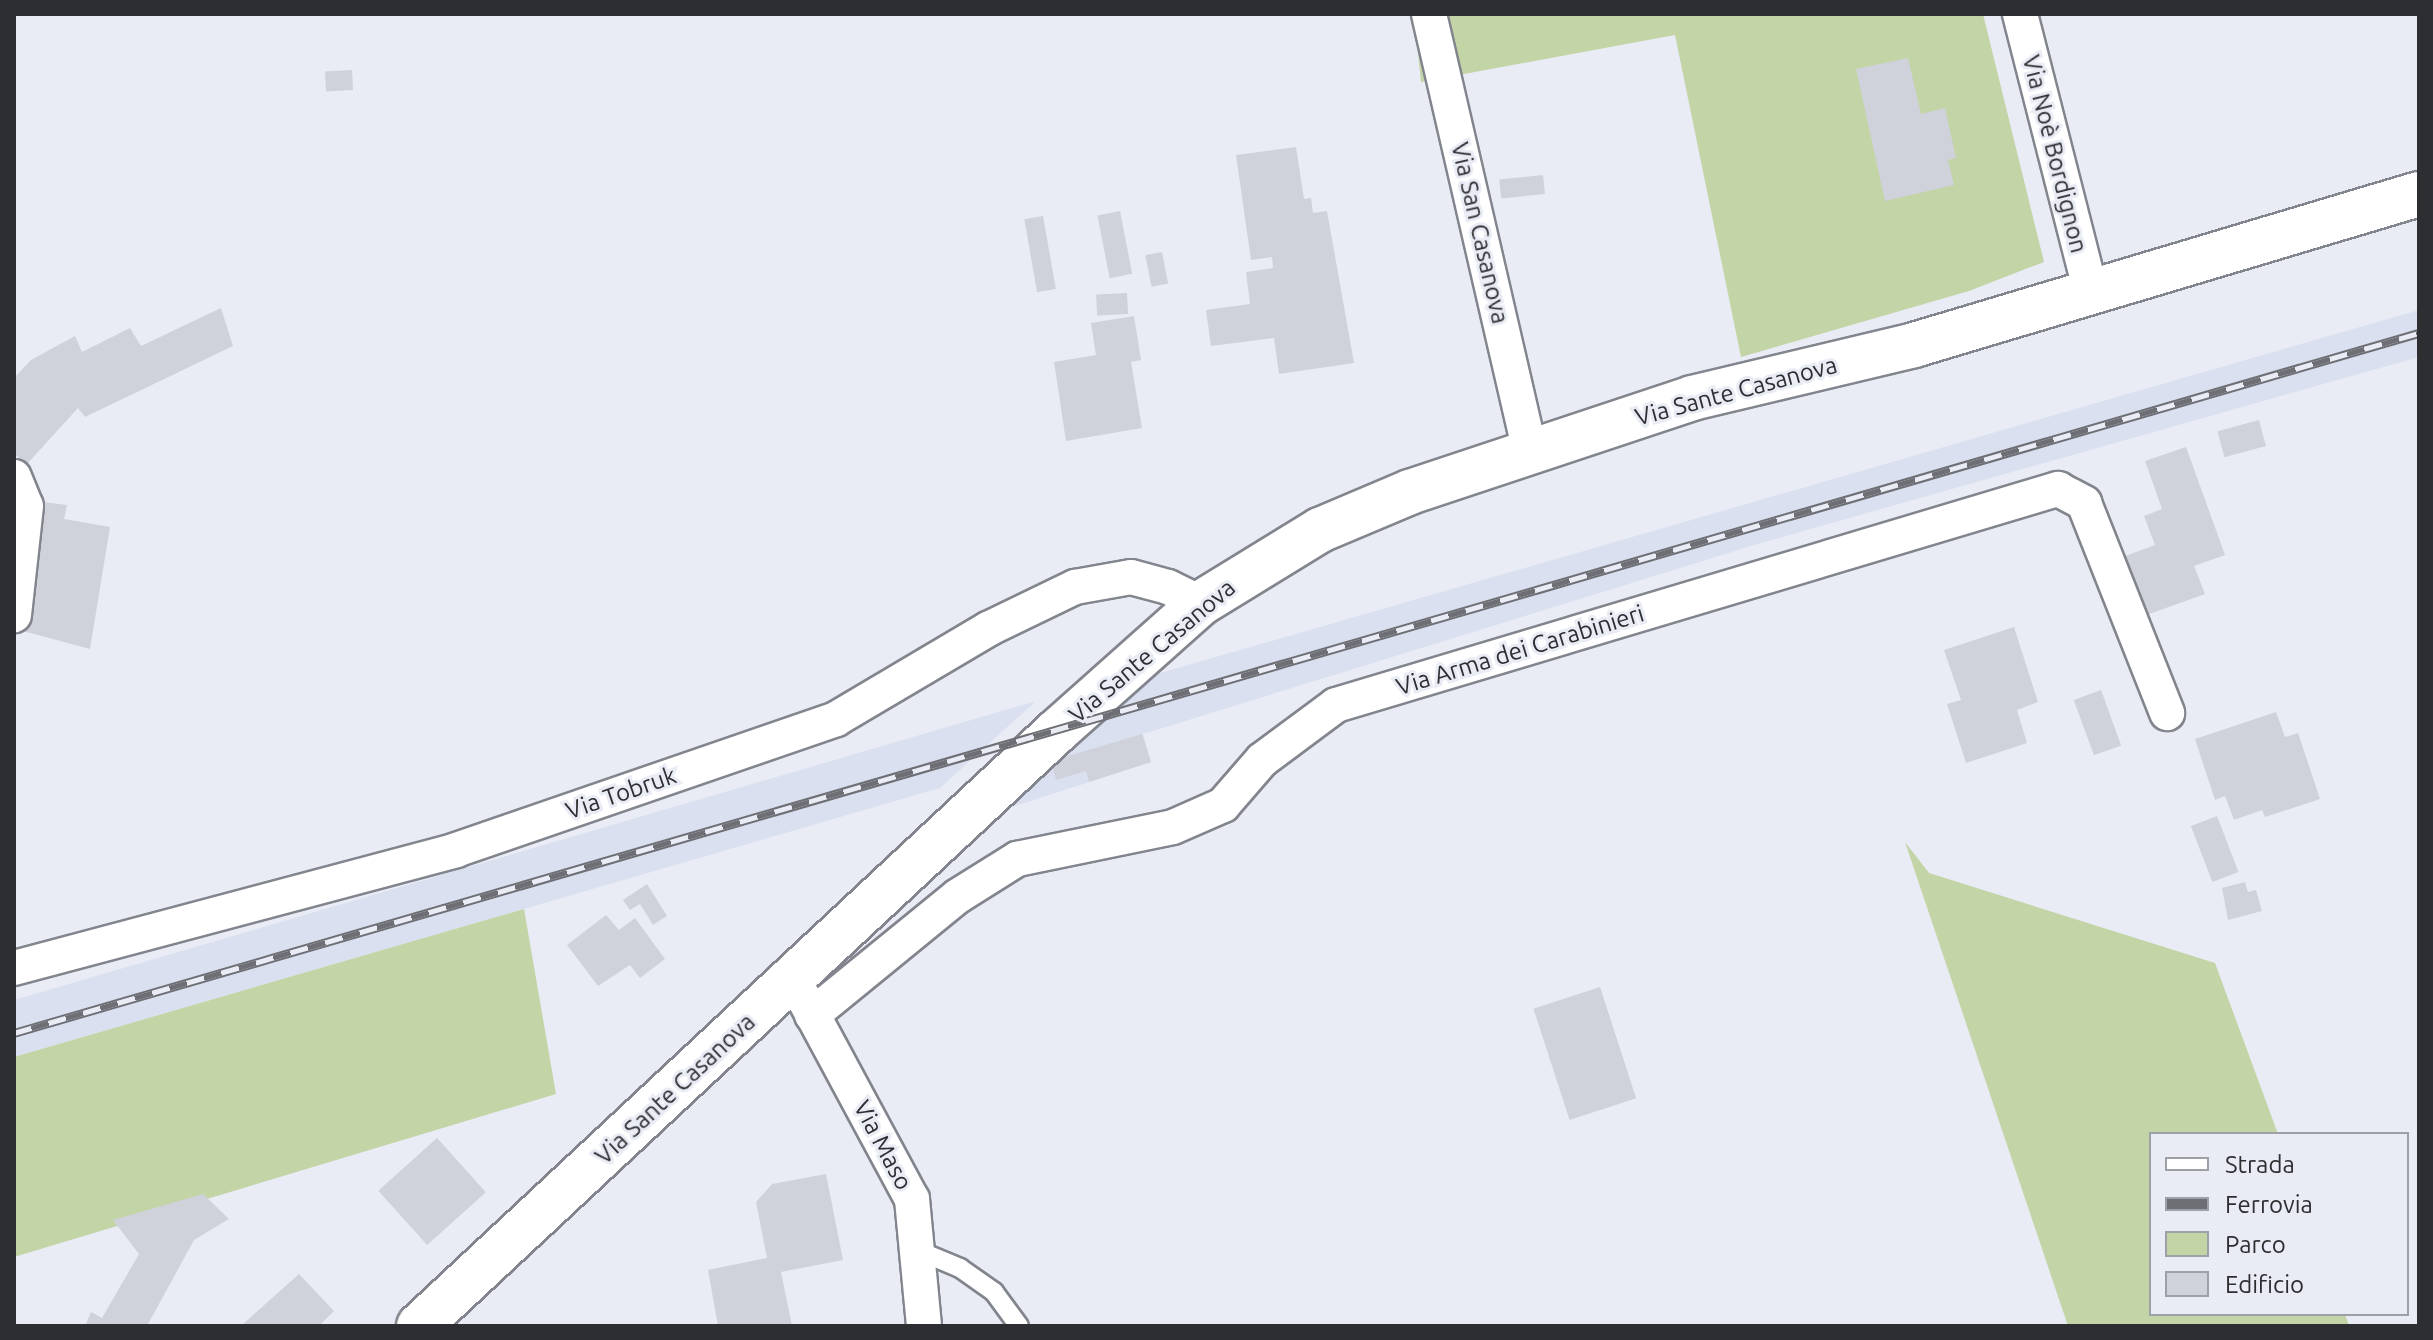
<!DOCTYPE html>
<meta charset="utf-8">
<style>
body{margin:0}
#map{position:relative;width:2433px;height:1340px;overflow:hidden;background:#e9ecf5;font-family:Ubuntu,sans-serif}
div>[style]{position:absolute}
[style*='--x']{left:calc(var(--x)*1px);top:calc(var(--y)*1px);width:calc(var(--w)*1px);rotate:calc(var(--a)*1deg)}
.built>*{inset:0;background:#dae0ef}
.green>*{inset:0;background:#c3d4a6}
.building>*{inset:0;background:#cfd2da;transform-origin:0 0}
.roads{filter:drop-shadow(2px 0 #82858d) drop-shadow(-2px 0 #82858d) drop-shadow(0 2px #82858d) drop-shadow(0 -2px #82858d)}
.lane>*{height:18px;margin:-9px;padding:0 9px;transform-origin:9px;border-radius:9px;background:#fff}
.street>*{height:34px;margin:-17px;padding:0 17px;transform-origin:17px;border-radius:17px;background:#fff}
.secondary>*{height:44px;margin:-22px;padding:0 22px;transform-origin:22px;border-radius:22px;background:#fff}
.rail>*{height:9px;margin-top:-4.5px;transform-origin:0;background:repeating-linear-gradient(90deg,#e9ecf5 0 18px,#6d6f74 0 36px);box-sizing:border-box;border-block:2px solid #6d6f74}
span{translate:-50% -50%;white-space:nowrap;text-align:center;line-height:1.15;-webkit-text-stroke:6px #e9ecf5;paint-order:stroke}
.street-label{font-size:24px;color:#2d2e31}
.frame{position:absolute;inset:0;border:16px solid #2d2e31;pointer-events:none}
.legend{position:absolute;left:2149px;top:1132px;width:260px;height:184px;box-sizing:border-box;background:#e9ecf5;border:2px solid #9ea0a7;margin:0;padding:10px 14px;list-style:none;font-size:24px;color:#2d2e31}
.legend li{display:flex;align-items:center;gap:16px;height:40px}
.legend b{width:40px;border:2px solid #9ea0a7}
</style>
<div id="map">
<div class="built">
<i style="clip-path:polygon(2419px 310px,2419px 357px,1761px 543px,1143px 734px,1151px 762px,987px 815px,1157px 674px)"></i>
<i style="clip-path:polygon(1036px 701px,940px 788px,14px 1057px,14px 1000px)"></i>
</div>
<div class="green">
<i style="clip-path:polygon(1414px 14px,1983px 14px,2044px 262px,1969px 291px,1741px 357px,1675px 35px,1421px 82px)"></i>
<i style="clip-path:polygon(1905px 842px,1929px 873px,2215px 963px,2278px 1134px,2151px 1134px,2151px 1314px,2345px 1314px,2349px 1326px,2068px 1326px)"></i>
<i style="clip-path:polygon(524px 909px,556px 1094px,14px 1257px,14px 1057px)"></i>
</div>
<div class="building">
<i style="clip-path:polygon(1908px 58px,1921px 114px,1945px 108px,1956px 158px,1948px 160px,1954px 185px,1885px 201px,1856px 69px)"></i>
<i style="left:352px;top:70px;width:20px;height:27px;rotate:87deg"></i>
<i style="clip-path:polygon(1296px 147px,1304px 199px,1311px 198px,1313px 213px,1327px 211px,1354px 363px,1279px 374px,1274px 338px,1211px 346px,1206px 310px,1250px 304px,1246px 272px,1273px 268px,1272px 257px,1251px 260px,1236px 155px)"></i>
<i style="left:1543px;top:175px;width:19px;height:44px;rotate:84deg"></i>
<i style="left:1120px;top:211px;width:64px;height:23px;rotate:79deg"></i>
<i style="left:1043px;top:216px;width:74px;height:19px;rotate:80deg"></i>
<i style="left:1162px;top:252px;width:32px;height:17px;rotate:79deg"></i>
<i style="left:1127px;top:293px;width:21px;height:31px;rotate:87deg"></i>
<i style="clip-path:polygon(221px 308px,233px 346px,85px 417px,78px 408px,26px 465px,14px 453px,14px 378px,31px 360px,75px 336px,82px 352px,130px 328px,141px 346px)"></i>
<i style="clip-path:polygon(1134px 316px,1141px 360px,1131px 362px,1142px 428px,1066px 441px,1054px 362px,1096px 355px,1091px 323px)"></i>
<i style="left:2259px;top:420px;width:27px;height:43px;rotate:75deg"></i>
<i style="clip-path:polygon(2186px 447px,2225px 555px,2194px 566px,2205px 594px,2138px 618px,2117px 559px,2155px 545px,2144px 516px,2162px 509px,2145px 461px)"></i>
<i style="clip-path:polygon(43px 502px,67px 505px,64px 519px,110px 527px,90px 649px,23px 631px)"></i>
<i style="clip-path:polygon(2014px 627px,2038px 702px,2017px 710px,2027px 743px,1966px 763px,1947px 704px,1961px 700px,1944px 650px)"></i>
<i style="left:2101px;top:690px;width:59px;height:29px;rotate:70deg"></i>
<i style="clip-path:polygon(2276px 712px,2285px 737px,2298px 733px,2320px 799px,2265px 817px,2262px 810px,2234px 820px,2225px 796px,2215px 800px,2195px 739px)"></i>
<i style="clip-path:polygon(1142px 734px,1151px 762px,1089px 782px,1086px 771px,1056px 780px,1051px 761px)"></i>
<i style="left:2217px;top:816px;width:60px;height:28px;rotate:69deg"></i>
<i style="clip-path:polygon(2245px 882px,2248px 892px,2256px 890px,2262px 911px,2228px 920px,2222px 888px)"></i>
<i style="clip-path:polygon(647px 884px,667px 916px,653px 925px,640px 904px,630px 910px,623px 900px)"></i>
<i style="clip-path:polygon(606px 915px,619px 930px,635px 918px,665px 959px,640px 978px,630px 965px,598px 986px,567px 945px)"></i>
<i style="left:1600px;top:987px;width:117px;height:70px;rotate:72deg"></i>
<i style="left:437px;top:1138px;width:73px;height:79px;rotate:48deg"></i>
<i style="clip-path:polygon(826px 1174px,843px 1260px,781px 1272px,792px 1326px,718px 1326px,708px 1270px,767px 1258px,756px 1202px,772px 1184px)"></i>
<i style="clip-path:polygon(203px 1194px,229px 1219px,194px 1240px,147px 1326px,85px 1326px,91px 1312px,102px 1318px,139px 1254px,113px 1220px)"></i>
<i style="clip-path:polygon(299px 1274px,334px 1311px,319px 1326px,241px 1326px)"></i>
</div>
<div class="roads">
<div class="lane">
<i style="--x:917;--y:1250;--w:47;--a:22.7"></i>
<i style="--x:960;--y:1268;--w:42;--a:35.2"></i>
<i style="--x:994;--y:1292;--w:42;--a:53.7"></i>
</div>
<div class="street">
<i style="--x:1429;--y:14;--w:449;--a:77"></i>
<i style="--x:2020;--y:14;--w:288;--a:75.7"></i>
<i style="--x:14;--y:477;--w:31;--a:68"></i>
<i style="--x:26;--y:506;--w:110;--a:96.3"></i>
<i style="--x:14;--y:968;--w:457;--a:-14.9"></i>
<i style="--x:456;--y:850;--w:402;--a:-19"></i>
<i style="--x:836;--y:719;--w:177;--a:-30.6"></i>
<i style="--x:988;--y:629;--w:97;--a:-25.8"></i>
<i style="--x:1075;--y:587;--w:57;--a:-10.1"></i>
<i style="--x:1131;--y:577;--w:38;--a:15"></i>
<i style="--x:1168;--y:587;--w:37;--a:26"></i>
<i style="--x:802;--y:995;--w:232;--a:61.7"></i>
<i style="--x:912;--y:1199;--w:128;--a:84.6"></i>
<i style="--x:812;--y:1015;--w:188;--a:-39.2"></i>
<i style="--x:958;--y:896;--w:70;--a:-32.1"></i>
<i style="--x:1017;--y:859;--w:159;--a:-11.6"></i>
<i style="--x:1173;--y:827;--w:55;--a:-23.7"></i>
<i style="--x:1223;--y:805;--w:60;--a:-49.1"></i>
<i style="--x:1262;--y:760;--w:92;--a:-36.6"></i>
<i style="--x:1336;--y:705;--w:754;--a:-16.66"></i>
<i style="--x:2058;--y:489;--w:30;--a:28"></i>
<i style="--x:2084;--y:503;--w:226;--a:68.4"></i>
</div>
<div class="secondary">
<i style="--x:419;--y:1326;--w:871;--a:-43"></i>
<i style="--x:1056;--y:732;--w:194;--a:-41.7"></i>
<i style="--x:1201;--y:603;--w:140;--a:-31.5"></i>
<i style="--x:1320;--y:530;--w:98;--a:-22.9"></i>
<i style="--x:1410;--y:492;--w:297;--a:-18.4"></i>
<i style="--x:1692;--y:398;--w:228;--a:-13.4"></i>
<i style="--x:1914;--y:345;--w:527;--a:-16.65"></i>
</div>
</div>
<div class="rail">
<i style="--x:14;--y:1033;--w:2505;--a:-16.23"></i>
</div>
<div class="street-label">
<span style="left:2055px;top:154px;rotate:76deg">Via Noè Bordignon</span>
<span style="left:1480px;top:233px;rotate:77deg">Via San Casanova</span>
<span style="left:1736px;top:391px;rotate:-15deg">Via Sante Casanova</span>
<span style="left:1520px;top:650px;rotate:-17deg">Via Arma dei Carabinieri</span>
<span style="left:1152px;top:651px;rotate:-40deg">Via Sante Casanova</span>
<span style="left:621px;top:793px;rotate:-19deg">Via Tobruk</span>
<span style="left:675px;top:1089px;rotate:-43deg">Via Sante Casanova</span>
<span style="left:883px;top:1145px;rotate:62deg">Via Maso</span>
</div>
<div class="frame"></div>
<ul class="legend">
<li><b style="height:10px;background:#fff"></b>Strada</li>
<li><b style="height:10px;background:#6d6f74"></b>Ferrovia</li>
<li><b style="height:22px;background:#c3d4a6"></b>Parco</li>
<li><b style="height:22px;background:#cfd2da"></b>Edificio</li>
</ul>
</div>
